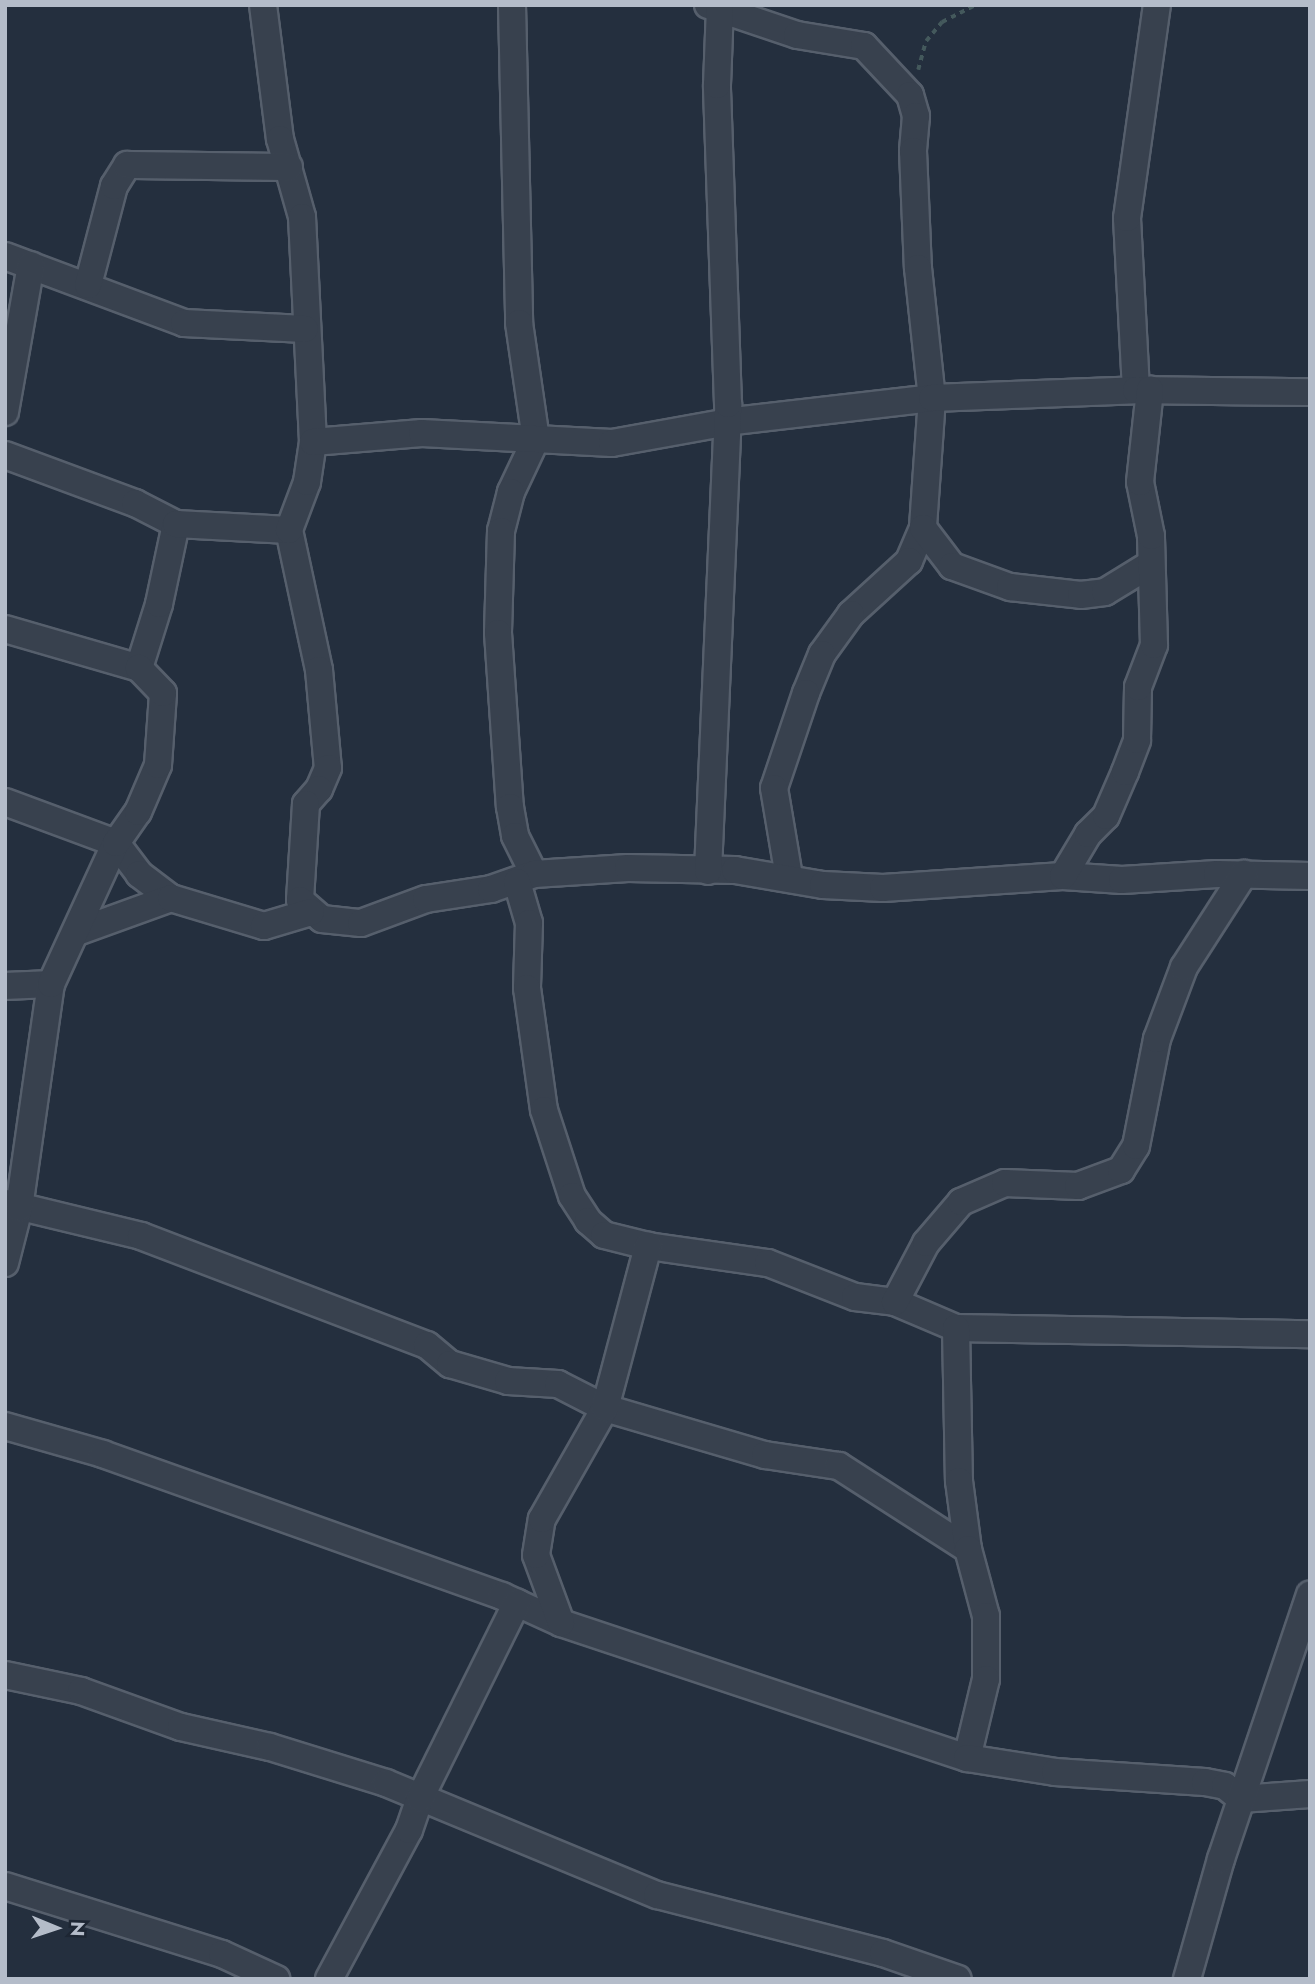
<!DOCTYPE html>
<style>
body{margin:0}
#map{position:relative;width:1315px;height:1984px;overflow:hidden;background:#242f3e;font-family:Jost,sans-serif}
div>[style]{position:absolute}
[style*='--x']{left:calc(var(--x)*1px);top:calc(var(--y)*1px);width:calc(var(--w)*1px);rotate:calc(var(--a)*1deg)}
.path>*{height:3.5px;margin-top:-1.75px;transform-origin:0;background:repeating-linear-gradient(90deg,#44595c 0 5px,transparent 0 10px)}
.roads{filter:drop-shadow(2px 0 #565f6c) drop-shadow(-2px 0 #565f6c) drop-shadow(0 2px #565f6c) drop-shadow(0 -2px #565f6c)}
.minor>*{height:26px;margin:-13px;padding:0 13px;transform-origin:13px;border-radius:13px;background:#38414e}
span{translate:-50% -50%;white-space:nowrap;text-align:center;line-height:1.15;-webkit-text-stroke:6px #1d2633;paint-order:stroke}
.frame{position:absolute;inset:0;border:7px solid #b4bcc9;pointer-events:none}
.north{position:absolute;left:21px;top:1893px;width:70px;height:70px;-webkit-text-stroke:5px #1d2633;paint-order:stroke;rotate:92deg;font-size:19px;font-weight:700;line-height:28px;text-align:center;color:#b4bcc9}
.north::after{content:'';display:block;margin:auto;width:24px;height:32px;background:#b4bcc9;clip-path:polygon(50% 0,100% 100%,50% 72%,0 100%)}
</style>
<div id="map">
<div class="path">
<i style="--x:918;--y:70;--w:30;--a:-75"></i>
<i style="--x:926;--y:41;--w:25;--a:-50"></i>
<i style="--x:942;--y:22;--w:38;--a:-27"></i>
</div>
<div class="roads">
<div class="minor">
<i style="--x:263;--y:5;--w:135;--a:82.8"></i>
<i style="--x:280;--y:139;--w:81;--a:74.2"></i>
<i style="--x:302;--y:217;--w:225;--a:87.2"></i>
<i style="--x:512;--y:5;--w:318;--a:88.7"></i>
<i style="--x:519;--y:323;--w:117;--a:81.7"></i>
<i style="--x:536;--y:439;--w:59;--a:115.3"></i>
<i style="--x:511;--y:492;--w:40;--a:104.4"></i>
<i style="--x:501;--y:531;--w:102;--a:91.7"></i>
<i style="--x:498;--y:633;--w:174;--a:86.1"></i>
<i style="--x:510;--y:807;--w:29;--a:80"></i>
<i style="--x:515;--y:836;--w:42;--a:63.4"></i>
<i style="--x:708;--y:5;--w:94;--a:18.6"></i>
<i style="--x:797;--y:35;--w:68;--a:9.3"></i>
<i style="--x:864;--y:46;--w:67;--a:46.8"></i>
<i style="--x:910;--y:95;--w:22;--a:74"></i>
<i style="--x:916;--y:116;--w:35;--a:95"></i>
<i style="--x:913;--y:151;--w:117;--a:87.6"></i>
<i style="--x:918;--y:268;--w:131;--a:83.9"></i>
<i style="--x:932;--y:398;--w:130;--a:94"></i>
<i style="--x:923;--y:528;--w:36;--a:113"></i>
<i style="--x:909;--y:561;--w:79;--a:137.6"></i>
<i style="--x:851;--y:614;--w:49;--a:125.9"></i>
<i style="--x:822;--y:654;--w:42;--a:112.3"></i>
<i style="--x:806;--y:693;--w:100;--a:108.6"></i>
<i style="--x:774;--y:788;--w:90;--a:80.4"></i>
<i style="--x:5;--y:256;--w:191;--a:20.5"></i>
<i style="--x:184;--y:323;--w:121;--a:2.8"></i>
<i style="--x:88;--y:285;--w:102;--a:-75.3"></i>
<i style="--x:114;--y:186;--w:25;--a:-58"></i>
<i style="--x:127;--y:165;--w:162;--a:0.7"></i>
<i style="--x:1136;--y:390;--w:172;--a:-93"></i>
<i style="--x:1127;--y:218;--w:215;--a:-82"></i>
<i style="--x:5;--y:412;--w:149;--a:-80"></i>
<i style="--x:5;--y:455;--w:139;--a:20.3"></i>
<i style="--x:135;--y:503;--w:46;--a:27.1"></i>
<i style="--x:923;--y:528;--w:48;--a:52.7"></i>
<i style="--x:952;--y:566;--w:62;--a:19.9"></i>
<i style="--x:1010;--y:587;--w:71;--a:6.4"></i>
<i style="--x:1081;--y:595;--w:24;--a:-7"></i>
<i style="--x:1105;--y:592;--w:52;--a:-31.5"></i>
<i style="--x:289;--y:530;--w:143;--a:77.9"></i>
<i style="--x:319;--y:670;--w:98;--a:84.8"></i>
<i style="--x:328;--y:768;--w:23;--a:113"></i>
<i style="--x:319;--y:789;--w:20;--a:131"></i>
<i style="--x:306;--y:804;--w:96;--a:93.6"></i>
<i style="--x:300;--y:900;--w:29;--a:41"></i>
<i style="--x:322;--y:919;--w:39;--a:6"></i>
<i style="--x:361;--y:923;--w:69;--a:-20.3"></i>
<i style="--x:426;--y:899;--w:66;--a:-8.7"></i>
<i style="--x:491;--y:889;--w:46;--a:-19.2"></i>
<i style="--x:534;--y:874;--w:94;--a:-3.7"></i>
<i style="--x:628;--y:868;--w:107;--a:1.1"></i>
<i style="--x:735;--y:870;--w:89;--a:9.7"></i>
<i style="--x:823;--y:885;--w:60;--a:2.9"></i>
<i style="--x:883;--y:888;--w:180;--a:-3.8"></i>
<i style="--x:1063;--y:876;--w:59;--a:3.9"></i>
<i style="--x:1122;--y:880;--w:95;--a:-3.6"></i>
<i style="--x:1217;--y:874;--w:93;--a:1.2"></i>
<i style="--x:5;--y:629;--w:140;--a:16.2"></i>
<i style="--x:139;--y:668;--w:67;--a:-72.6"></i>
<i style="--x:159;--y:604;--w:82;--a:-78"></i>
<i style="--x:176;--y:524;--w:113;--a:3"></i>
<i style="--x:289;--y:530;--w:51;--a:-69.4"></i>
<i style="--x:307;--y:482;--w:40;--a:-81.5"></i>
<i style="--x:313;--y:442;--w:109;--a:-4.7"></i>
<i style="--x:422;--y:433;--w:190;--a:3"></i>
<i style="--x:612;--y:443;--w:124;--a:-10.2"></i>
<i style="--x:734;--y:421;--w:199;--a:-6.6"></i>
<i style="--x:932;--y:398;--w:204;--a:-2.2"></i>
<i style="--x:1136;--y:390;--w:174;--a:0.7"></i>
<i style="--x:5;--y:802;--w:118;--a:20.3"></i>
<i style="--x:116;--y:843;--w:39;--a:53"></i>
<i style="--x:139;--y:874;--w:40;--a:37"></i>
<i style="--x:708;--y:871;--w:467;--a:-87.5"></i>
<i style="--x:728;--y:404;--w:319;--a:-92"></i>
<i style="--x:717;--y:85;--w:77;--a:-87.8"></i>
<i style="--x:1063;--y:876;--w:49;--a:-59.2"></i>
<i style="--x:1088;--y:834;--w:25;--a:-45"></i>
<i style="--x:1106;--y:816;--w:48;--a:-66.6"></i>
<i style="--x:1125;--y:772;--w:34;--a:-69"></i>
<i style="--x:1137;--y:740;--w:53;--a:-88.9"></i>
<i style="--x:1138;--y:687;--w:45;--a:-69.1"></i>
<i style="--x:1154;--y:645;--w:109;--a:-91.6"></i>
<i style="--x:1151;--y:536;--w:55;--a:-101.5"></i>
<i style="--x:1140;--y:482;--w:93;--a:-83.8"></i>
<i style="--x:517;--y:882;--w:43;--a:73.7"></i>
<i style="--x:529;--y:923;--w:65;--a:91.8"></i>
<i style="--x:527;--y:988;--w:123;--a:82.1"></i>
<i style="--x:544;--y:1110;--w:90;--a:72"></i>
<i style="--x:572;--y:1196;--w:30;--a:57"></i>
<i style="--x:588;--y:1221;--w:21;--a:41"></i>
<i style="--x:604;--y:1235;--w:45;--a:14"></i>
<i style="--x:648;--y:1246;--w:121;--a:8.1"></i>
<i style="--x:768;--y:1263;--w:93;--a:21.3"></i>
<i style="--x:855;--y:1297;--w:40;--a:7.1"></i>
<i style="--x:895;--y:1302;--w:66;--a:23.1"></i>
<i style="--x:956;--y:1328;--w:354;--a:1"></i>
<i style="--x:77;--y:932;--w:100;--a:-19.9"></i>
<i style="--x:171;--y:898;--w:97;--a:16.8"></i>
<i style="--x:264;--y:926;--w:49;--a:-16.6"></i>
<i style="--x:5;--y:986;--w:46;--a:-2.5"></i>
<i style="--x:5;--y:1203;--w:140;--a:13.6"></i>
<i style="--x:141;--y:1236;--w:306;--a:20.9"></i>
<i style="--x:427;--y:1345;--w:30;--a:40"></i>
<i style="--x:450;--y:1364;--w:60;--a:16.3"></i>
<i style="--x:508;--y:1381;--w:50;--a:3.4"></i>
<i style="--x:558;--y:1384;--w:53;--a:27.1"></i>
<i style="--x:605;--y:1408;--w:167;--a:16.4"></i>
<i style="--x:765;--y:1455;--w:75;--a:8.5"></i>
<i style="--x:839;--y:1466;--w:153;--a:32.8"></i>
<i style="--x:5;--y:1263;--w:57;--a:-75.7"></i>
<i style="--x:19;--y:1208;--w:226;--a:-81.9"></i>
<i style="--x:51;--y:984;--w:155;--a:-65.3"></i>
<i style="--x:116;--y:843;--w:38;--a:-55"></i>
<i style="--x:138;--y:812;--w:51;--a:-66.9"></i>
<i style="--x:158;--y:765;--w:72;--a:-86"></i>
<i style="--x:163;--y:693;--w:35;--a:-134"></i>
<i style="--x:895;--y:1302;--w:67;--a:-62.3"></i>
<i style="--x:926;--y:1243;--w:54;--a:-49.5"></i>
<i style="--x:961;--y:1202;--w:48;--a:-23.4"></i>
<i style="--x:1005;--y:1183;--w:73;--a:2.4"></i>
<i style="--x:1078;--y:1186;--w:46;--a:-20.4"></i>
<i style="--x:1121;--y:1170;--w:28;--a:-58"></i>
<i style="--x:1136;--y:1146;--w:109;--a:-78.9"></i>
<i style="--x:1157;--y:1039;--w:77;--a:-69.4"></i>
<i style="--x:1184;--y:967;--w:111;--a:-57.2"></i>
<i style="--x:956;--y:1328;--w:153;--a:88.9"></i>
<i style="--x:959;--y:1481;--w:69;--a:82.5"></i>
<i style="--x:968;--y:1549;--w:69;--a:75"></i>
<i style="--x:986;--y:1616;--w:63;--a:90"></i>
<i style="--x:986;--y:1679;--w:81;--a:103.5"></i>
<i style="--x:5;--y:1426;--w:102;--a:15.9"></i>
<i style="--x:103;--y:1454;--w:424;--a:19.6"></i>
<i style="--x:502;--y:1596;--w:65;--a:24.6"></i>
<i style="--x:561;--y:1623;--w:428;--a:18.4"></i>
<i style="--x:967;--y:1758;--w:89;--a:9"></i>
<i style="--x:1055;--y:1772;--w:150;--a:3.8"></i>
<i style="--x:1205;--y:1782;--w:20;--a:11"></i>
<i style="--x:1225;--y:1786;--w:21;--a:39"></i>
<i style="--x:1241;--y:1799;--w:69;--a:-4.1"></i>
<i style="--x:561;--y:1623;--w:72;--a:-110.2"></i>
<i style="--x:536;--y:1555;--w:36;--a:-81"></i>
<i style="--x:542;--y:1519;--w:128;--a:-60.4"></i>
<i style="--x:605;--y:1408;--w:168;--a:-75.1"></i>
<i style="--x:5;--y:1675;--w:78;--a:11.9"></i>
<i style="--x:81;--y:1691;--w:106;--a:19.8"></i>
<i style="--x:181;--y:1727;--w:91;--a:12.7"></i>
<i style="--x:270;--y:1747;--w:121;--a:17.2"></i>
<i style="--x:386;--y:1783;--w:293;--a:22.5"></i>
<i style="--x:657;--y:1895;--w:233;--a:14.4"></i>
<i style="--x:883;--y:1953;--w:79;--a:19.1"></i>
<i style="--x:5;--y:1886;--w:227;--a:17.4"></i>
<i style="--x:222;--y:1954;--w:60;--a:24.8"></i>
<i style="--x:329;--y:1979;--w:169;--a:-61.8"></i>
<i style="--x:409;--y:1830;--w:34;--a:-71"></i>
<i style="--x:420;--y:1798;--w:218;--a:-63.6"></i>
<i style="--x:1187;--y:1979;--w:125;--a:-74.2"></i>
<i style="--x:1221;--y:1859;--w:279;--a:-71.4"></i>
</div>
</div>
<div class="frame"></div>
<div class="north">N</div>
</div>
